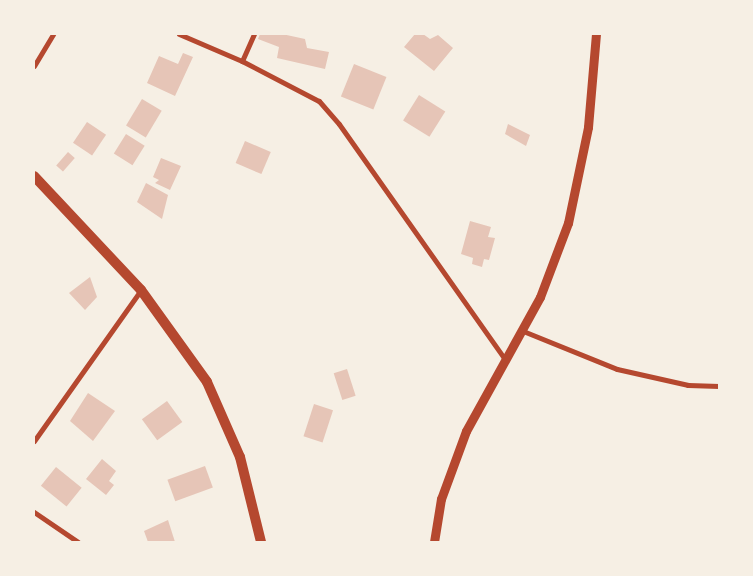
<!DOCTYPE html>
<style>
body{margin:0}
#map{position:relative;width:753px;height:576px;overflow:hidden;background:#f6efe4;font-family:"Fira Sans Condensed",sans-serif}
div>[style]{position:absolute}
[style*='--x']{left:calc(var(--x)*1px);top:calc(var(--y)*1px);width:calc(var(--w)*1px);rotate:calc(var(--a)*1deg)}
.building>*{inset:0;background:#e6c5b7;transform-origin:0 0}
.minor>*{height:5px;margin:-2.5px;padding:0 2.5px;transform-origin:2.5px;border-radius:2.5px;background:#b5482f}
.tertiary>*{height:9px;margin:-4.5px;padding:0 4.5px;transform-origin:4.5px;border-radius:4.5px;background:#b5482f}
.secondary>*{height:10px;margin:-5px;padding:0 5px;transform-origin:5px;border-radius:5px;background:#b5482f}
span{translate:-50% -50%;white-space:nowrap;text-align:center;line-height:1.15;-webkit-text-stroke:5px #f6efe4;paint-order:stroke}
.frame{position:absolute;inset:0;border:35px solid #f6efe4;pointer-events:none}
</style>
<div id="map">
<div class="building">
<i style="clip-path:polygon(260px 34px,282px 34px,305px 39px,307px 48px,329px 52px,325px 69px,277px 58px,279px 47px,258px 39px)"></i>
<i style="clip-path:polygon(415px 34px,423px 34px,430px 39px,438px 35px,453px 48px,434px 71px,404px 47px)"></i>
<i style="clip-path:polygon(183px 53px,193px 57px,175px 96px,147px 83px,159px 56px,178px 64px)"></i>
<i style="left:354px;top:64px;width:35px;height:35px;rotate:22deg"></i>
<i style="left:419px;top:95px;width:31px;height:30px;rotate:32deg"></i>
<i style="left:142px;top:99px;width:23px;height:31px;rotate:31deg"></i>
<i style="left:87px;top:122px;width:23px;height:25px;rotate:34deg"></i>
<i style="clip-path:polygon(508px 124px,530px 135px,526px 146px,505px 134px)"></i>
<i style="left:126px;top:134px;width:22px;height:23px;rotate:32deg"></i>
<i style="left:245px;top:141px;width:28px;height:24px;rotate:23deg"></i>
<i style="left:68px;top:152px;width:9px;height:18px;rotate:41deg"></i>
<i style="clip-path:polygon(161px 158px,181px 166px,170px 190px,155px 183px,159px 180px,153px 177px)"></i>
<i style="clip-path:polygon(146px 183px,168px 195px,162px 219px,137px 202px)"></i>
<i style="clip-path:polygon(470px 221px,491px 227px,488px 237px,495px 238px,489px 260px,484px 259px,482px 267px,472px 264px,473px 258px,461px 254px)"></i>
<i style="clip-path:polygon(90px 277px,97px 297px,85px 310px,69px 293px)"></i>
<i style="left:347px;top:369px;width:28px;height:14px;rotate:72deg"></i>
<i style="clip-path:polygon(88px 393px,115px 411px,93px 441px,70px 421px)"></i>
<i style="left:167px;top:401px;width:26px;height:31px;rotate:54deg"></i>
<i style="left:314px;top:404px;width:20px;height:34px;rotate:18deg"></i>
<i style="clip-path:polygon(102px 459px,116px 471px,109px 481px,114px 485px,106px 495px,86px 479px)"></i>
<i style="left:205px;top:466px;width:23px;height:40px;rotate:70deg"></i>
<i style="left:56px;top:467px;width:33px;height:24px;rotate:39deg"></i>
<i style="clip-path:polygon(168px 520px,175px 542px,148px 542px,144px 531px)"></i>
</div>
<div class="minor">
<i style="--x:179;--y:34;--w:69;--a:23.2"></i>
<i style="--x:242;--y:61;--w:87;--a:27.5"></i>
<i style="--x:319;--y:101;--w:30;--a:49"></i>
<i style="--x:339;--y:124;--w:288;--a:54.8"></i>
<i style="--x:242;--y:61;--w:30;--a:-66"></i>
<i style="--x:34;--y:66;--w:37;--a:-59"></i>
<i style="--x:523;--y:331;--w:101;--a:22"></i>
<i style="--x:617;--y:369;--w:73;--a:12.7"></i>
<i style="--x:688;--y:385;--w:31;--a:2"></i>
<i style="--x:34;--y:441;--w:185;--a:-54.7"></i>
<i style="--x:34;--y:512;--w:53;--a:34.3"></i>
</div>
<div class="tertiary">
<i style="--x:434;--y:542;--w:44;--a:-80.8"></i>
<i style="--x:441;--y:499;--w:72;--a:-69.8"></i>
<i style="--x:466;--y:431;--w:153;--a:-61.1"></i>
<i style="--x:540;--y:297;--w:79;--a:-69.3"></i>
<i style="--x:568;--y:223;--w:98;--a:-78.2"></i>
<i style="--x:588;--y:127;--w:93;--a:-85.1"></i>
</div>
<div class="secondary">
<i style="--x:34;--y:176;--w:156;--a:46.8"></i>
<i style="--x:141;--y:290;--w:113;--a:54.3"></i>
<i style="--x:207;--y:382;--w:82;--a:66.3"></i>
<i style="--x:240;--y:457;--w:88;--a:76.1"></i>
</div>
<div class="frame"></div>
</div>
